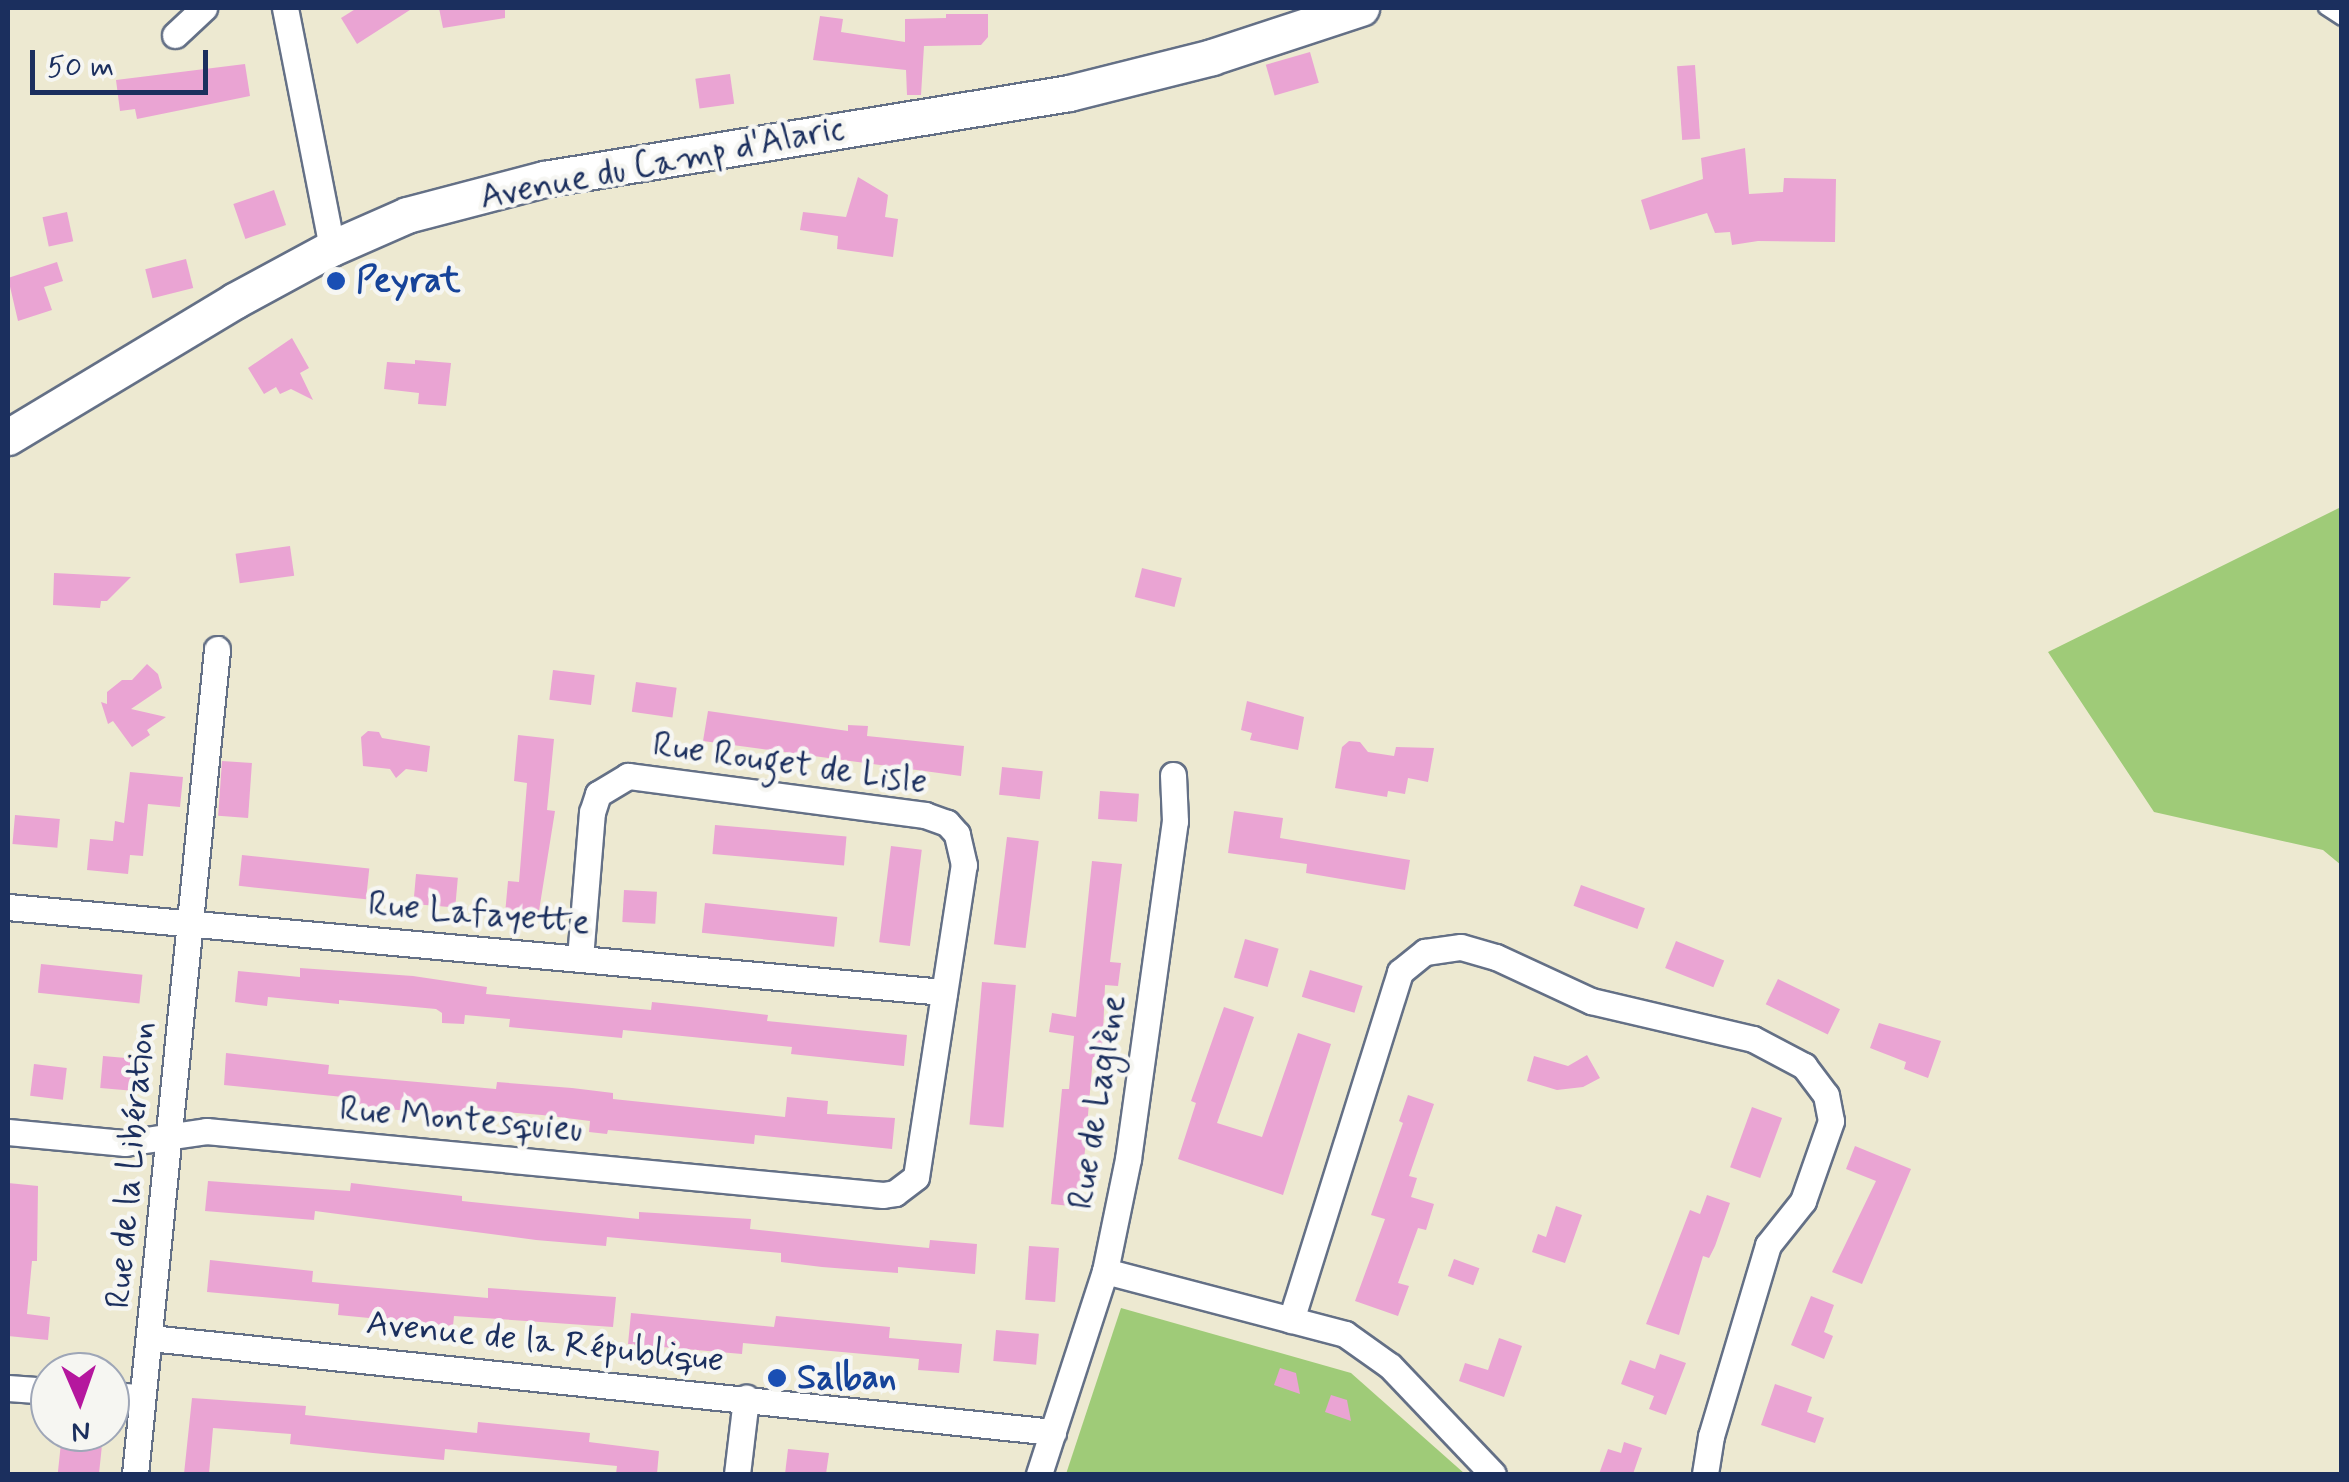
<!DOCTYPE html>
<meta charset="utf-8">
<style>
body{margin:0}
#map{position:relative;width:2349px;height:1482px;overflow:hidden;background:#ede9d1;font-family:Mynerve,sans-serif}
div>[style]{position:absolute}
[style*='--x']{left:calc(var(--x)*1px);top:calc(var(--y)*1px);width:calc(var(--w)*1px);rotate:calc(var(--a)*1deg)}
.green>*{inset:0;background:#9fcb78}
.building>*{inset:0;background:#eaa4d3;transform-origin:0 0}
.roads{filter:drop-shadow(2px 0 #647086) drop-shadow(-2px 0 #647086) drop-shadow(0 2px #647086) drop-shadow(0 -2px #647086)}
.service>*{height:12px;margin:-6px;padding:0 6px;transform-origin:6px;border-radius:6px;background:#fff}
.minor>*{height:25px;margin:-12.5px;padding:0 12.5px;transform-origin:12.5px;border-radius:12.5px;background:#fff}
.secondary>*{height:35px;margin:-17.5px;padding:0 17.5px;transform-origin:17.5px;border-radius:17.5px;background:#fff}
.dots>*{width:28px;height:28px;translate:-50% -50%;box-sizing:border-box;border:5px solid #f6f6f2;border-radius:50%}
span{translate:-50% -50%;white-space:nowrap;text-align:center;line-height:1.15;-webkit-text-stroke:9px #f6f6f2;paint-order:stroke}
.street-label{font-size:35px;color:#1b2f5e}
.transit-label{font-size:35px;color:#164399;font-weight:700}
.left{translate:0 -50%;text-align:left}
.frame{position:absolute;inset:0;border:10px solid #1b2f5e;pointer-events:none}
.north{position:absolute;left:30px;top:1352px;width:100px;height:100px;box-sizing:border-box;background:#f6f6f2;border:2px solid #9ea6b7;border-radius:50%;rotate:178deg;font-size:28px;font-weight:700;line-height:40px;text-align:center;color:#1b2f5e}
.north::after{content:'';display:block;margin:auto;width:35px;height:45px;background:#b5179e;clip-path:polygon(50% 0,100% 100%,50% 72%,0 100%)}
.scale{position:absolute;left:30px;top:50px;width:178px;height:45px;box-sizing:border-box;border:5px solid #1b2f5e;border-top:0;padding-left:12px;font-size:30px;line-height:35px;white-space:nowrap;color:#1b2f5e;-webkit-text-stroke:8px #f6f6f2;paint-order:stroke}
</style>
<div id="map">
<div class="green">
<i style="clip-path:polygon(2341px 507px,2341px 865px,2323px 850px,2154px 812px,2048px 652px)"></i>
<i style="clip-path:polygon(1121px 1308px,1351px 1373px,1465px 1474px,1066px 1474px)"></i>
</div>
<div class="building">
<i style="clip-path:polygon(357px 8px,413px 8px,357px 44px,341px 18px)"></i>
<i style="clip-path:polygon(439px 8px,505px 8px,505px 18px,443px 28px)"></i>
<i style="clip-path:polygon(946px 14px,988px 14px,988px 37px,981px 45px,924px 46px,921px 95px,907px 95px,906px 70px,813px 60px,820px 16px,843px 19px,841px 32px,905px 42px,905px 19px,946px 18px)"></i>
<i style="left:1310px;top:52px;width:32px;height:46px;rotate:74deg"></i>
<i style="clip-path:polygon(245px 64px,250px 96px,137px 119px,135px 109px,120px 111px,116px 80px)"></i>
<i style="left:1695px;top:65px;width:74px;height:18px;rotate:86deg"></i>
<i style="left:730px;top:74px;width:30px;height:35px;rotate:82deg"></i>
<i style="clip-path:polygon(1745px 148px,1749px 194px,1783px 192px,1784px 178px,1836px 179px,1835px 242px,1758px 241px,1732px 245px,1730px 232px,1715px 233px,1707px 213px,1650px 230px,1641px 200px,1703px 179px,1701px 158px)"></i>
<i style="clip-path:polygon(858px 177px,888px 195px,885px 217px,898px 219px,893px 257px,837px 249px,838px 236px,800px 230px,803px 212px,846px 217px)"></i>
<i style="left:274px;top:190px;width:37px;height:43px;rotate:71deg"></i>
<i style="left:67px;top:212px;width:30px;height:25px;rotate:78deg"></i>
<i style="left:186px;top:259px;width:30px;height:42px;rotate:76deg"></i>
<i style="clip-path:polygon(57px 262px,63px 281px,44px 287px,52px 310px,18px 321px,8px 278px)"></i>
<i style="clip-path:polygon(292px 338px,309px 368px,300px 373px,313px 400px,291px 389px,280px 394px,276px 387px,264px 394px,248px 368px)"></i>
<i style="clip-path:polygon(415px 360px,451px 363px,446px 406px,418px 404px,419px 393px,384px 389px,387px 362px,415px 364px)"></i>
<i style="left:290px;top:546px;width:30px;height:55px;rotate:82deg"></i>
<i style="left:1142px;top:568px;width:41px;height:30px;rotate:14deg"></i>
<i style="clip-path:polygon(54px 573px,131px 577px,107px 601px,101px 601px,100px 608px,53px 605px)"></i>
<i style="clip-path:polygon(147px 664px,158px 674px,162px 688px,131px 709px,166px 717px,147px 730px,150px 735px,132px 747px,113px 721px,108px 724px,101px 702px,107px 704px,107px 692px,122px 680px,132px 680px)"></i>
<i style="left:553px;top:670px;width:42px;height:30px;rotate:7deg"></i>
<i style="left:636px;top:682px;width:41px;height:30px;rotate:8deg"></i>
<i style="clip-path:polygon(1247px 701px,1304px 717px,1298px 750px,1250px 740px,1252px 733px,1241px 730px)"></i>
<i style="clip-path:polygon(708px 711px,848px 731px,848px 725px,868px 726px,867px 736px,964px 746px,961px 776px,703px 741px)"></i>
<i style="clip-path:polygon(368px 731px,379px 732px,382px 738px,430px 746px,427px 772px,406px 769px,396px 778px,390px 769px,363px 766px,361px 737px)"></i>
<i style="clip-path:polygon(518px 735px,554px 739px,547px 810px,555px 811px,538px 917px,505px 914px,508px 881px,519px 882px,527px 783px,514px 781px)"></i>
<i style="clip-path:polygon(1349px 741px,1360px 742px,1368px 752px,1394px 756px,1396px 747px,1434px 748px,1428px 782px,1408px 778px,1405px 794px,1388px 791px,1387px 797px,1335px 788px,1342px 747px)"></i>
<i style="left:222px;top:761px;width:30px;height:55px;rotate:4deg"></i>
<i style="left:1002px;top:767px;width:41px;height:28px;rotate:6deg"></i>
<i style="clip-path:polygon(130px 772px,183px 777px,180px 807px,148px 804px,143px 856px,130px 855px,128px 874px,87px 870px,90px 839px,113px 841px,115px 821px,124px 823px)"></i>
<i style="left:1100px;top:791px;width:39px;height:28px;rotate:4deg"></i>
<i style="clip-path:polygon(1234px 811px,1283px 818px,1280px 838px,1410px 860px,1405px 890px,1306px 873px,1307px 864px,1228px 853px)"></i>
<i style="left:15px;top:815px;width:45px;height:29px;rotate:5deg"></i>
<i style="left:715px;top:825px;width:132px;height:29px;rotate:5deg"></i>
<i style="left:1007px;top:837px;width:32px;height:108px;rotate:7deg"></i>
<i style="left:891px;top:846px;width:31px;height:97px;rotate:7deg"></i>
<i style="left:242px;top:855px;width:128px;height:31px;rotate:6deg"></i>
<i style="clip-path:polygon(1092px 861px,1122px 864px,1110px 962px,1121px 963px,1118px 986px,1105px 985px,1102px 1058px,1093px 1057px,1080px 1207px,1051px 1204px,1062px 1089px,1069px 1089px,1074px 1036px,1049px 1032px,1052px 1013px,1076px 1017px)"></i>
<i style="left:416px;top:874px;width:42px;height:30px;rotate:5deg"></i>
<i style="left:1581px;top:885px;width:68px;height:22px;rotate:20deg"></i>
<i style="left:624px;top:890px;width:33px;height:32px;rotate:3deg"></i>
<i style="left:705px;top:903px;width:133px;height:30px;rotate:6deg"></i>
<i style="left:1245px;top:939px;width:35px;height:40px;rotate:16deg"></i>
<i style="left:1676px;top:941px;width:52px;height:29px;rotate:22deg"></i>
<i style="left:41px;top:964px;width:102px;height:29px;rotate:6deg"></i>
<i style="clip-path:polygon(300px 968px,413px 976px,487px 987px,486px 994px,651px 1010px,652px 1002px,700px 1007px,768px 1015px,767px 1021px,907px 1035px,904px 1066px,791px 1054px,792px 1047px,623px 1030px,622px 1038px,509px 1027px,510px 1019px,465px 1015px,464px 1024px,442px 1023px,442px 1013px,436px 1009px,339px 1000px,339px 1004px,268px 997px,267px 1006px,235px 1002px,238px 971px,300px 977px)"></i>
<i style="left:1310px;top:970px;width:55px;height:28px;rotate:17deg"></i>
<i style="left:1778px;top:979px;width:69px;height:28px;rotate:26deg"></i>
<i style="left:982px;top:982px;width:34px;height:143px;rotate:5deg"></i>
<i style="clip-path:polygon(1224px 1007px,1254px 1017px,1217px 1123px,1262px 1137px,1298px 1033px,1331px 1044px,1283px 1195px,1178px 1159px,1196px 1103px,1191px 1101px)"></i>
<i style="clip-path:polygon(1879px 1023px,1941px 1041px,1928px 1078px,1904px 1069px,1906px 1062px,1870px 1048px)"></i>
<i style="clip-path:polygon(226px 1053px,329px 1065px,328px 1074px,496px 1089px,497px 1082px,572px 1088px,613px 1093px,613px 1099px,785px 1117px,787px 1097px,828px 1101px,827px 1114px,895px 1118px,892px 1149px,755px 1135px,754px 1144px,608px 1130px,607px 1134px,589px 1132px,590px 1121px,542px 1115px,467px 1109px,467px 1116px,352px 1106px,353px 1098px,224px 1085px)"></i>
<i style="clip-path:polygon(1587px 1055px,1600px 1078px,1583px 1087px,1557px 1090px,1527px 1081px,1534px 1056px,1568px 1066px)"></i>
<i style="left:103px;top:1056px;width:32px;height:32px;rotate:5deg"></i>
<i style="left:34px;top:1064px;width:33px;height:32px;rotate:7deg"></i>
<i style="clip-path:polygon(1408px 1095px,1434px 1104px,1409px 1176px,1417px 1178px,1411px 1197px,1434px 1204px,1426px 1230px,1418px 1228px,1398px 1283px,1409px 1286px,1398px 1316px,1355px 1301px,1385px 1219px,1371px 1215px,1403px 1123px,1399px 1121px)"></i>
<i style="left:1752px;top:1107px;width:32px;height:64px;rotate:20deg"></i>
<i style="clip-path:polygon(1855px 1146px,1911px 1169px,1862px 1284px,1832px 1272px,1876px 1181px,1846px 1169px)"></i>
<i style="clip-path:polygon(208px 1181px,350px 1191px,351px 1183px,462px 1196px,462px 1201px,639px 1219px,639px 1212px,751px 1219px,750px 1229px,888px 1244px,929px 1248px,930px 1240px,977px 1244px,975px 1274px,898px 1267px,898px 1273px,822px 1267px,781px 1262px,781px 1253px,607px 1237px,606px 1246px,536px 1240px,315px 1211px,314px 1220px,205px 1211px)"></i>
<i style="clip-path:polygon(8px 1183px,38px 1186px,37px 1261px,32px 1261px,27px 1314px,50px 1317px,48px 1340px,8px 1336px)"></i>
<i style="clip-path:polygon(1707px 1195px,1730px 1203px,1715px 1246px,1709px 1258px,1703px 1256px,1679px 1335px,1646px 1324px,1690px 1210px,1700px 1214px)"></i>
<i style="clip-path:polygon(1556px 1206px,1582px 1215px,1565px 1263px,1532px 1252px,1538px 1234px,1546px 1237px)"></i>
<i style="left:1029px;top:1246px;width:30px;height:54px;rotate:4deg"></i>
<i style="left:1454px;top:1259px;width:27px;height:18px;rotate:20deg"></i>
<i style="clip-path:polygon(210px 1260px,313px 1271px,312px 1282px,488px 1298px,488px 1288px,616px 1297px,613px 1327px,454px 1316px,453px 1326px,338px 1315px,339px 1304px,207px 1292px)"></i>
<i style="clip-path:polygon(1811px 1296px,1834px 1305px,1824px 1332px,1833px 1336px,1824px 1359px,1791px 1345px)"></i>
<i style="clip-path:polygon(631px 1313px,774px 1327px,776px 1316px,890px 1327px,889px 1338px,962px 1344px,959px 1373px,918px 1370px,919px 1359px,743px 1343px,742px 1354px,628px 1344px)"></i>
<i style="left:996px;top:1330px;width:43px;height:31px;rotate:5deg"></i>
<i style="clip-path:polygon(1499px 1338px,1522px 1346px,1504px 1397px,1459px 1381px,1465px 1363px,1488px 1370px)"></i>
<i style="clip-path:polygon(1660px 1354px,1686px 1363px,1666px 1415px,1649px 1409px,1654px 1396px,1621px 1384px,1630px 1360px,1655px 1369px)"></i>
<i style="clip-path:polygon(1280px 1368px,1296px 1373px,1300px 1394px,1274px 1385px)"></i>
<i style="clip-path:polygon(1775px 1384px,1812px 1397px,1807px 1412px,1824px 1418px,1815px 1443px,1761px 1425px)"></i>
<i style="clip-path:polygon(1331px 1395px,1347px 1400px,1351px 1421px,1325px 1412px)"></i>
<i style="clip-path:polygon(192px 1398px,306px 1406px,305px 1415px,477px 1433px,478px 1422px,590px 1433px,589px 1442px,659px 1451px,657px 1474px,616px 1474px,617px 1466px,445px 1449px,444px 1460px,373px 1453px,290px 1444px,291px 1434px,213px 1428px,209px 1474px,184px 1474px)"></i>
<i style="clip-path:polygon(1624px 1442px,1642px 1448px,1633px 1474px,1599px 1474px,1608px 1449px,1621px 1453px)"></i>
<i style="left:61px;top:1443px;width:41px;height:30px;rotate:6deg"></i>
<i style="clip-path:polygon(788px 1449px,829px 1453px,826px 1474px,785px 1474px)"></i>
</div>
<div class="roads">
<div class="service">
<i style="--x:2325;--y:8;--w:20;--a:33"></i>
</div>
<div class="minor">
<i style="--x:285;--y:8;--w:245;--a:78.9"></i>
<i style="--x:175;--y:35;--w:40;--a:-43"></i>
<i style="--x:8;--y:907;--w:940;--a:5.19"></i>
<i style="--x:8;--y:1132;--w:118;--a:5.4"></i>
<i style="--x:125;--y:1143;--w:82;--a:-8.4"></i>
<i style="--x:206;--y:1131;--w:680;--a:5.4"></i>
<i style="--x:883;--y:1195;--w:12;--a:-9"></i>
<i style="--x:895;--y:1193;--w:26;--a:-37"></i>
<i style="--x:916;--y:1177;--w:316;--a:-81.3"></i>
<i style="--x:964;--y:865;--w:32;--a:-103"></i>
<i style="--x:957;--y:834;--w:15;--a:-132"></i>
<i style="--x:947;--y:823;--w:23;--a:-160"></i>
<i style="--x:925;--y:815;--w:300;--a:-172.5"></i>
<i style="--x:628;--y:776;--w:35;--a:149"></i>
<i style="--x:598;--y:794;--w:19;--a:108"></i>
<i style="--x:592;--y:812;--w:146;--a:94.7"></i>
<i style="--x:1105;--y:1271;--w:248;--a:14.7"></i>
<i style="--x:1345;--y:1334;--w:55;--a:35.4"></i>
<i style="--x:1390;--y:1366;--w:149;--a:46.4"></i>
<i style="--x:1291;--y:1320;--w:365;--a:-72.6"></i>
<i style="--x:1400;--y:972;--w:32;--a:-39"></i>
<i style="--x:1425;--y:952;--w:36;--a:-8"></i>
<i style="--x:1461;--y:947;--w:36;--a:16"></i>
<i style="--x:1496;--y:957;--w:105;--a:24.9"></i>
<i style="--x:1591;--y:1001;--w:166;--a:13.2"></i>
<i style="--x:1753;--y:1039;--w:58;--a:27.9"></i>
<i style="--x:1804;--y:1066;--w:36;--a:53"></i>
<i style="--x:1826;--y:1095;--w:26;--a:79"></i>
<i style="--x:1831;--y:1121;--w:85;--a:109.3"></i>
<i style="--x:1803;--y:1201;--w:56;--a:128.5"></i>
<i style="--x:1768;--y:1245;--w:199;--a:106.6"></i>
<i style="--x:1711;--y:1436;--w:38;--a:99"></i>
<i style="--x:150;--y:1338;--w:908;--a:5.94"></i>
<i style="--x:8;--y:1388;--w:42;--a:4.1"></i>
<i style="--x:110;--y:1395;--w:32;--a:4"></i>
<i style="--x:135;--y:1474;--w:829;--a:-84.32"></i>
<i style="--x:737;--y:1474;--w:77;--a:-83.2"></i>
<i style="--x:1039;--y:1474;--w:213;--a:-72"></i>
<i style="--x:1105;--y:1271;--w:114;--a:-78.4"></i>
<i style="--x:1128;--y:1159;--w:341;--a:-82.1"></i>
<i style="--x:1175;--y:821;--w:46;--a:-92.5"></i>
</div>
<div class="secondary">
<i style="--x:8;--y:437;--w:264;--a:-31"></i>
<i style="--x:234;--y:301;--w:111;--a:-28.4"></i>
<i style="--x:332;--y:248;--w:82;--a:-23.7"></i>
<i style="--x:407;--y:215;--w:142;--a:-14.7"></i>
<i style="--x:544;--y:179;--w:532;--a:-9.3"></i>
<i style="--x:1069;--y:93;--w:147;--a:-14.1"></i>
<i style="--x:1212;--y:57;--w:157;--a:-18.2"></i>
</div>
</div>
<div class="dots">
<i style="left:336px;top:281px;background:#1a4fb4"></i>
<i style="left:777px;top:1378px;background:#1a4fb4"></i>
</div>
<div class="street-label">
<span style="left:662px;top:163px;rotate:-11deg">Avenue du Camp d'Alaric</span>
<span style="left:790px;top:764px;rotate:8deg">Rue Rouget de Lisle</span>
<span style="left:479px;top:914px;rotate:5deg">Rue Lafayette</span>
<span style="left:1098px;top:1102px;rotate:-81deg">Rue de Laglène</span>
<span style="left:461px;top:1120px;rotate:5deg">Rue Montesquieu</span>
<span style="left:131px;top:1165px;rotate:-85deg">Rue de la Libération</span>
<span style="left:545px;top:1342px;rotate:6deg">Avenue de la République</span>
</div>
<div class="transit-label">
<span class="left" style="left:356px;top:281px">Peyrat</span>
<span class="left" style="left:797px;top:1378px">Salban</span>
</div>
<div class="frame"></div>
<div class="north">N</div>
<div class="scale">50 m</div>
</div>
